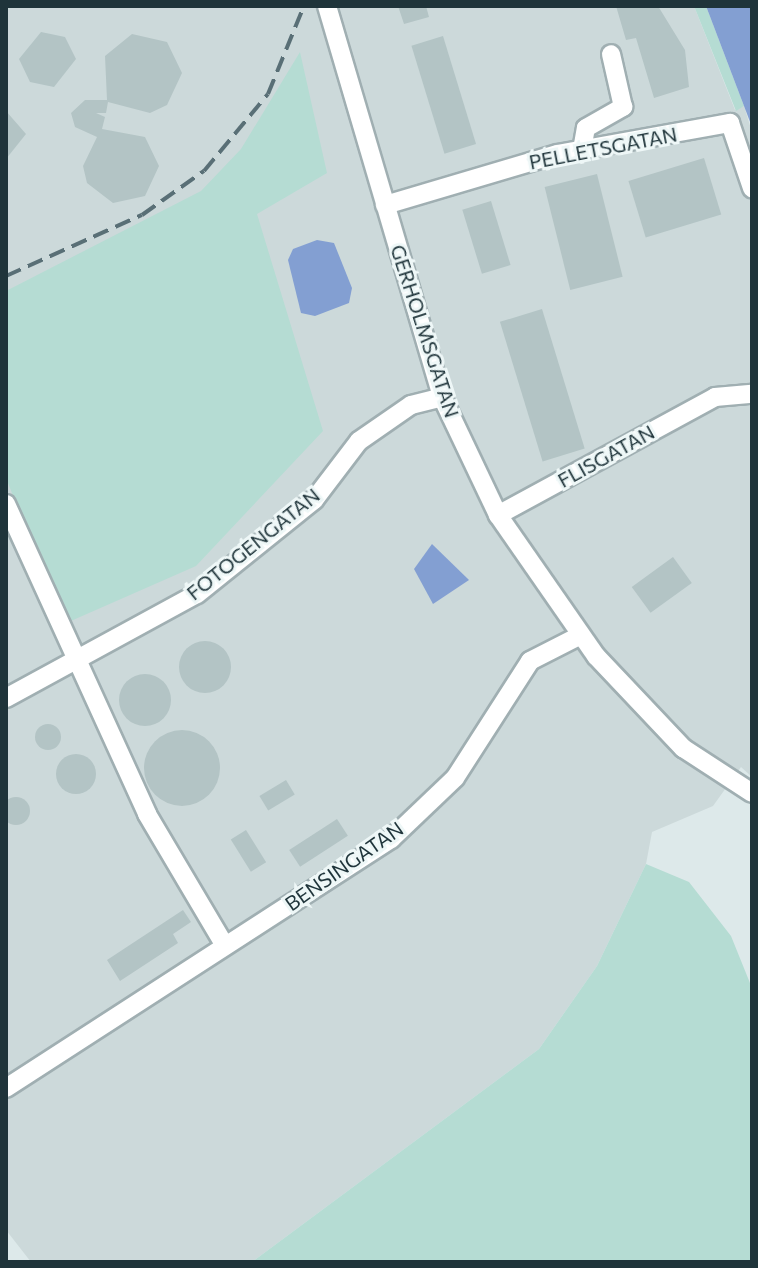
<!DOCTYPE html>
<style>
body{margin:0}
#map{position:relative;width:758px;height:1268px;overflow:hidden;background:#dde9ea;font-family:Commissioner,sans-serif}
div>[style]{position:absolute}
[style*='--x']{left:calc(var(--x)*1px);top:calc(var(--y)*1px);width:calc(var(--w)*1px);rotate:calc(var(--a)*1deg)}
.built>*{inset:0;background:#ccd9da}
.green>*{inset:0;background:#b5dcd3}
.water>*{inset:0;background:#839fd2}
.building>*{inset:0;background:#b3c4c5;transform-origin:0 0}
.round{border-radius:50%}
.roads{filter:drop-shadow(2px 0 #a0afb2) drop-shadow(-2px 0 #a0afb2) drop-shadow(0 2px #a0afb2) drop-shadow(0 -2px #a0afb2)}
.minor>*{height:18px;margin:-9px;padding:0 9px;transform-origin:9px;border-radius:9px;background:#fff}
.rail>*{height:4px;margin-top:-2px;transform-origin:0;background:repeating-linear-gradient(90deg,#596f76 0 16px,transparent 0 24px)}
span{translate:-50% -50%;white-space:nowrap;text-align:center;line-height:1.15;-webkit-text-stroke:6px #eef7f7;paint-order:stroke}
.street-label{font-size:20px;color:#1f343a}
.frame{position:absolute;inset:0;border:8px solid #1f343a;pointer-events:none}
</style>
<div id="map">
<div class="built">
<i style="clip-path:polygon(6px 6px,694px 6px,735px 110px,744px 106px,752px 132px,752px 777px,741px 767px,713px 806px,652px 832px,646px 864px,597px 966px,539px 1049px,252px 1262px,31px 1262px,6px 1230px)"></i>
</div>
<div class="green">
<i style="clip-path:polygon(694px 6px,706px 6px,744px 106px,736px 111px)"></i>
<i style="clip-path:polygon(300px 52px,327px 173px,257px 214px,323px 431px,196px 566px,64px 624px,6px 478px,6px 291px,201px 191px,241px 149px)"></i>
<i style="clip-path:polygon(646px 864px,689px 882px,731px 936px,752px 988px,752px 1262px,252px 1262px,539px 1049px,597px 966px)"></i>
</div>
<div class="water">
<i style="clip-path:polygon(706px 6px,752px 6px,752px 127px,744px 106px)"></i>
<i style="clip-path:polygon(317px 240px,334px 243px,352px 288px,349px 303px,315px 316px,301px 313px,288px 260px,293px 249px)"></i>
<i style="clip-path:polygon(432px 544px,469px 580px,433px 604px,414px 569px)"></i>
</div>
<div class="building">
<i style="clip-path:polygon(398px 6px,426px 6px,429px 17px,404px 24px)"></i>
<i style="clip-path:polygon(616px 6px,658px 6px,685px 50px,689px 87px,654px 98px,636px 38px,626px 40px)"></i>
<i style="clip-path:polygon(41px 32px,65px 37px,76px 59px,54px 87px,30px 82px,19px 59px)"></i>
<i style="clip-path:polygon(132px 34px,167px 42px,182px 73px,167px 105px,150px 113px,108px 102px,106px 113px,96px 113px,105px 117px,102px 129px,145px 137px,159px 166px,145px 196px,113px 203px,87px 183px,83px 166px,97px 137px,75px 127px,71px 113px,85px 100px,107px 100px,105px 56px)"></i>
<i style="left:443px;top:36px;width:113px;height:33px;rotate:73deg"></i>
<i style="clip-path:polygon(6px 111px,26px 134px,6px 159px)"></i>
<i style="left:704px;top:158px;width:59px;height:79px;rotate:73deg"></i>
<i style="left:597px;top:174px;width:106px;height:54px;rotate:76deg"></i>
<i style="left:491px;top:201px;width:67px;height:30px;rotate:73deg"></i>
<i style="left:542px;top:309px;width:146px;height:44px;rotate:73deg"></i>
<i style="left:673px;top:557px;width:32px;height:51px;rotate:54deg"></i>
<i class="round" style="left:179px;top:641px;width:52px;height:52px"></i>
<i class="round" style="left:119px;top:674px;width:52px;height:52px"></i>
<i class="round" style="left:35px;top:724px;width:26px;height:26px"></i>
<i class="round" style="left:144px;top:730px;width:76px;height:76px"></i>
<i class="round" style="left:56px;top:754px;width:40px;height:40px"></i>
<i style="left:286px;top:780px;width:17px;height:31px;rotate:59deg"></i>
<i class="round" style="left:2px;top:797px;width:28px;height:28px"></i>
<i style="left:337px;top:819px;width:20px;height:57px;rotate:57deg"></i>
<i style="left:246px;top:830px;width:38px;height:18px;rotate:58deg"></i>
<i style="clip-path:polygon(183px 910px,191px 922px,173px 934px,178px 943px,120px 981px,107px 960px)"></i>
</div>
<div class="roads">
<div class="minor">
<i style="--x:327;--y:6;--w:408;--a:73.6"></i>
<i style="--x:442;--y:397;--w:131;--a:64.6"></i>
<i style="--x:498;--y:515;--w:172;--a:55.2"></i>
<i style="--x:596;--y:656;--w:127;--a:46.6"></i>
<i style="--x:683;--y:748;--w:82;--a:33.1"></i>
<i style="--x:582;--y:150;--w:22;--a:-80"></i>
<i style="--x:586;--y:128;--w:43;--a:-29.6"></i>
<i style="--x:623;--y:107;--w:54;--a:-102.8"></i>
<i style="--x:385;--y:205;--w:179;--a:-16.5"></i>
<i style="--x:557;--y:154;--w:176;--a:-10.2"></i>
<i style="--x:730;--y:123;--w:69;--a:71.3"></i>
<i style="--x:6;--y:504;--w:341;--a:65.5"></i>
<i style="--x:147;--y:814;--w:153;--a:59.4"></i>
<i style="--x:498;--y:515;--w:247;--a:-28.5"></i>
<i style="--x:715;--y:397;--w:37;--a:-5"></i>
<i style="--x:6;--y:698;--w:217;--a:-28.6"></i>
<i style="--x:197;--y:594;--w:150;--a:-38.8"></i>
<i style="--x:314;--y:500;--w:74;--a:-52.7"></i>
<i style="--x:359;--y:441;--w:63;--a:-34.7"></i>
<i style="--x:411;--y:405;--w:32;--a:-14"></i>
<i style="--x:6;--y:1088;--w:459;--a:-32.9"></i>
<i style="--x:391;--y:839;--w:88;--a:-43.6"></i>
<i style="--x:455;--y:778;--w:139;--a:-57.3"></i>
<i style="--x:530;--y:661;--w:55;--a:-27"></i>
</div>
</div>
<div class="rail">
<i style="--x:6;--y:276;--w:149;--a:-24.2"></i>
<i style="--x:142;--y:215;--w:76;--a:-35.4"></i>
<i style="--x:204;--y:171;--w:100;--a:-50.3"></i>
<i style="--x:268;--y:94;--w:95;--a:-67.8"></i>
</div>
<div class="street-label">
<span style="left:603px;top:148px;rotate:-11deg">PELLETSGATAN</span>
<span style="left:425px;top:331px;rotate:72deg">GERHOLMSGATAN</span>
<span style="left:606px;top:456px;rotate:-29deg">FLISGATAN</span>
<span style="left:253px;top:544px;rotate:-39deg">FOTOGENGATAN</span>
<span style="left:344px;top:866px;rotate:-35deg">BENSINGATAN</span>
</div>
<div class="frame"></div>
</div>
